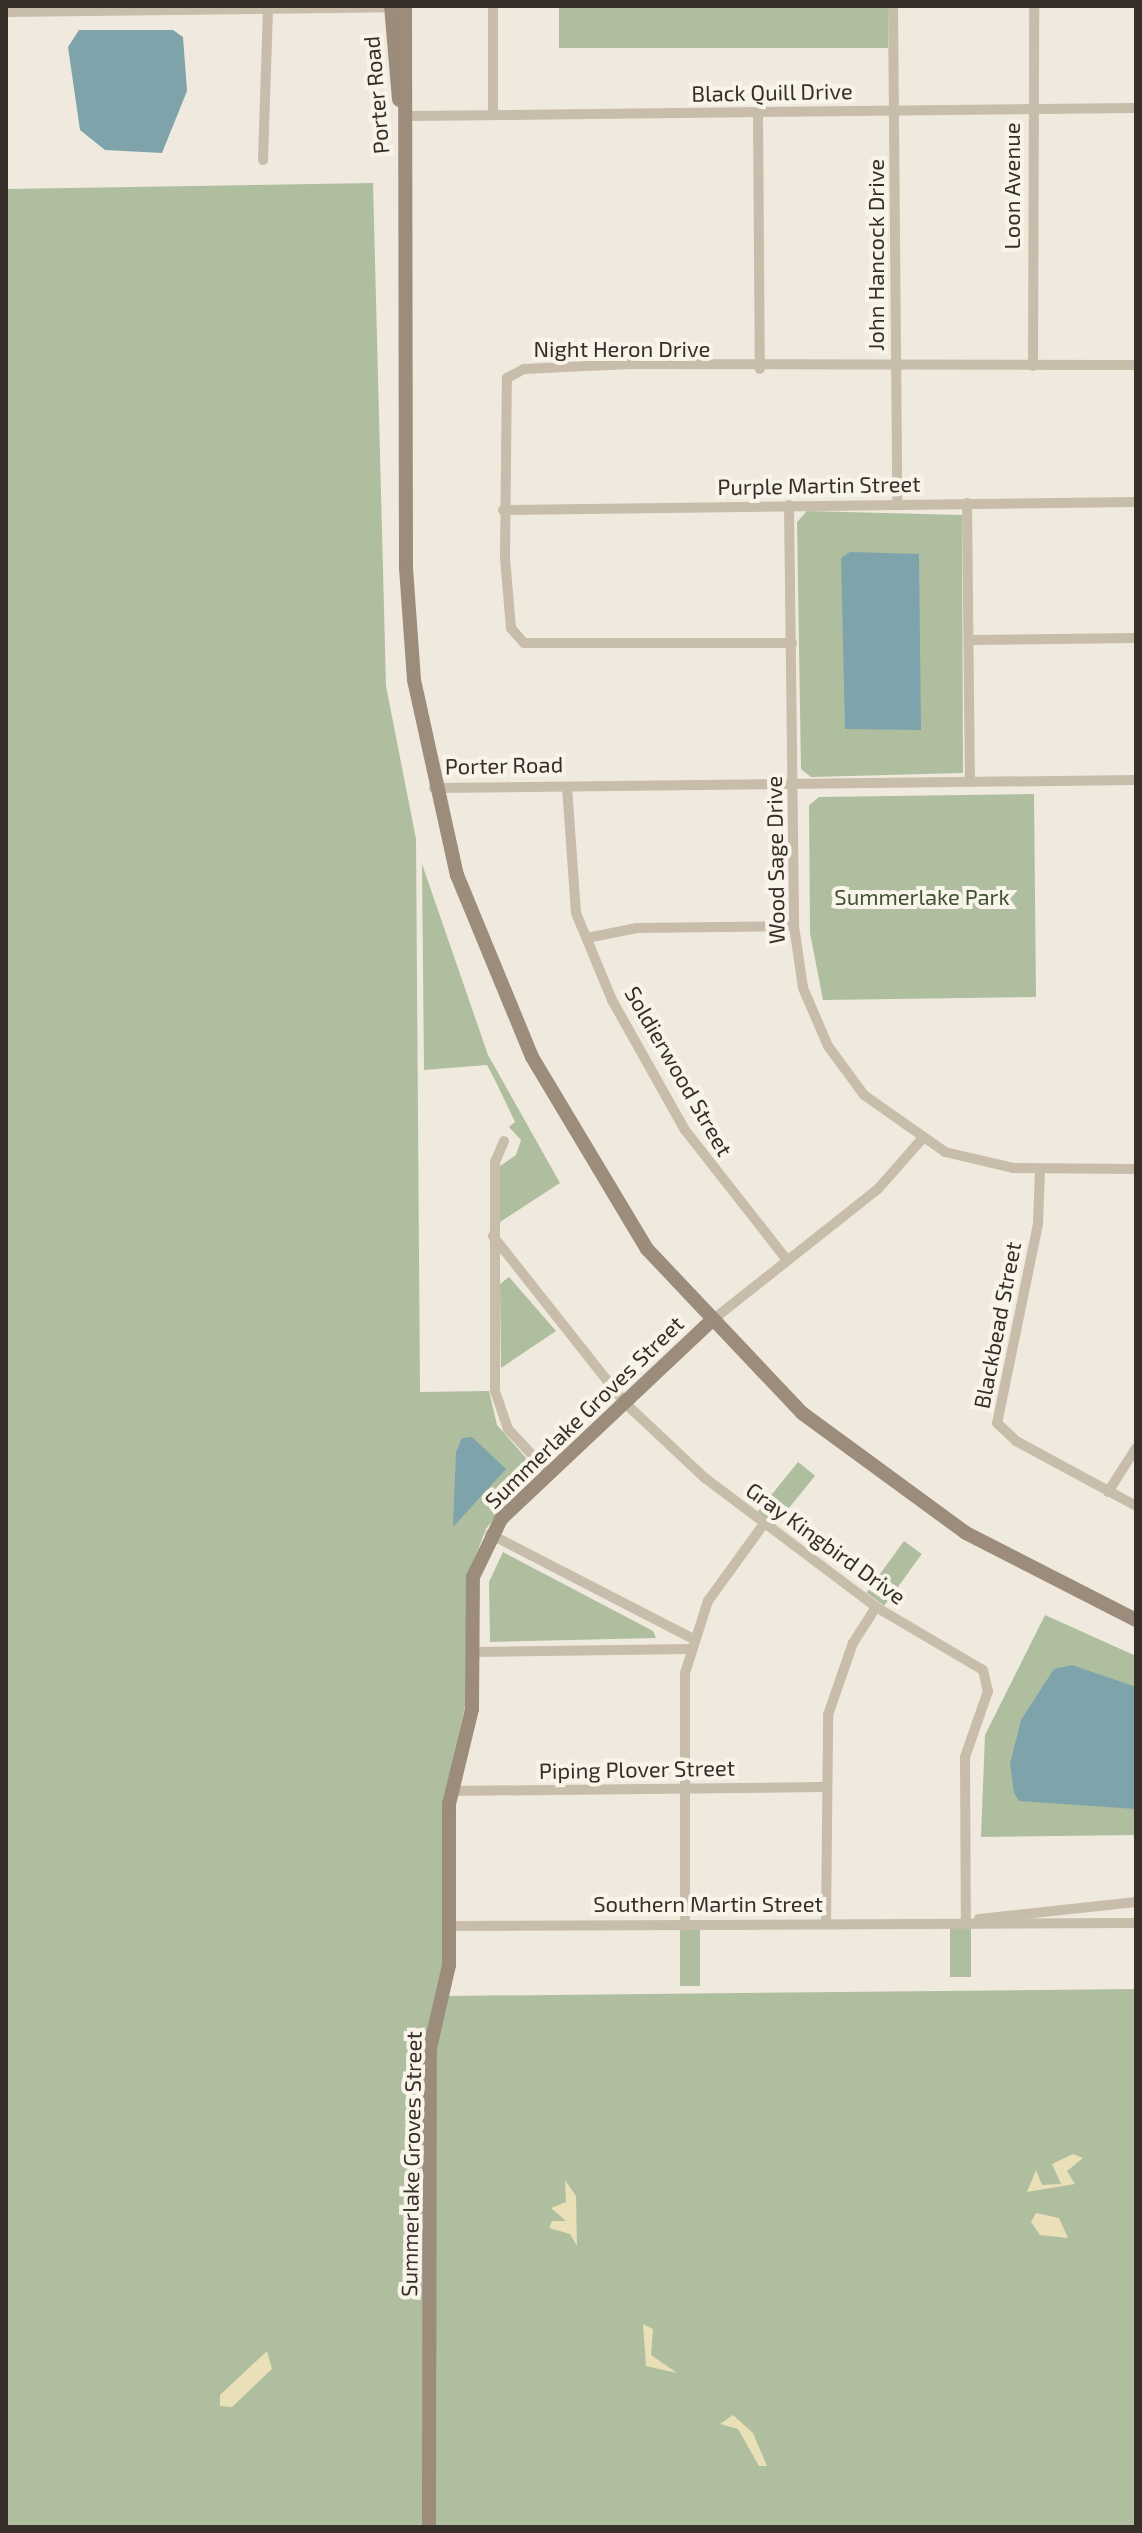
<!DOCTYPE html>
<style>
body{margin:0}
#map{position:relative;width:1142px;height:2533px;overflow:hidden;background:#f0eade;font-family:"Exo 2",sans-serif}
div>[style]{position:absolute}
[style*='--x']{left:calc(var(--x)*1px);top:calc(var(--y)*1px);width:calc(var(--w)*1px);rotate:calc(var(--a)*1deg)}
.green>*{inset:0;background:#afbe9f;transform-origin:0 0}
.sand>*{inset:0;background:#e9e0b7}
.water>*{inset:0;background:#7fa3ab}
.street>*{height:10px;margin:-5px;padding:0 5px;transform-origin:5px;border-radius:5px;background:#c8bcaa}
.secondary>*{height:14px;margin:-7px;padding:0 7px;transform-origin:7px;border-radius:7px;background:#9b8c7c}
span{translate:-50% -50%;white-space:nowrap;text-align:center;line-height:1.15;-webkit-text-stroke:8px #f8f4ea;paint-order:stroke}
.street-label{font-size:22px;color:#362f29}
.park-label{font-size:22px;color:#40522f}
.frame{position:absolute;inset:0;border:8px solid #362f29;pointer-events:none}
</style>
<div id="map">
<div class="green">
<i style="left:559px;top:6px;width:329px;height:42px"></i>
<i style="clip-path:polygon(373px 183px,386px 686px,416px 839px,420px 1392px,489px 1391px,497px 1425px,534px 1467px,486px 1529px,467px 1578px,466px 1702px,443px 1801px,447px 1996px,1136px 1989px,1136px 2527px,6px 2527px,6px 189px)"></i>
<i style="clip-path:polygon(807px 511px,962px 515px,963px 773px,811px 777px,801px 769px,797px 522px)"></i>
<i style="clip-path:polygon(1034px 794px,1036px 997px,823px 1000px,810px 933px,809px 805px,819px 797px)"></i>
<i style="clip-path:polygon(422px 864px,488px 1055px,560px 1183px,500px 1222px,500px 1166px,516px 1155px,521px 1140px,509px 1127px,515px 1122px,496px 1082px,487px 1065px,424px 1070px)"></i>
<i style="clip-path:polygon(509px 1277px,556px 1331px,501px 1368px,500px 1284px)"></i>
<i style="left:798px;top:1462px;width:22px;height:65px;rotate:39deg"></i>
<i style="left:904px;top:1541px;width:22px;height:64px;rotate:36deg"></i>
<i style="clip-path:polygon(503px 1552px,653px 1631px,656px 1638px,490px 1642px,489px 1582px)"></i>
<i style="clip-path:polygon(1045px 1615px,1136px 1656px,1136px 1835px,981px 1837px,985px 1735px)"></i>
<i style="left:950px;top:1928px;width:21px;height:49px"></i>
<i style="left:700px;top:1930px;width:56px;height:20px;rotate:90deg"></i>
</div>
<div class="sand">
<i style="clip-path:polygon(1073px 2154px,1083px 2158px,1067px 2171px,1075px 2184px,1027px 2192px,1036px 2170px,1042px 2185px,1061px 2184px,1052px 2164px)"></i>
<i style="clip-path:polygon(565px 2180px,576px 2196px,577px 2246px,570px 2234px,549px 2228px,552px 2221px,566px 2221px,551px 2208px,566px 2202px)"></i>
<i style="clip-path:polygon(1036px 2213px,1059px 2218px,1068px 2238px,1040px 2235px,1031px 2222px)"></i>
<i style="clip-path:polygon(643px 2324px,653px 2329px,651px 2355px,677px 2373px,646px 2366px)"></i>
<i style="clip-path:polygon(267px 2351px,272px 2369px,232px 2407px,220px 2406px,220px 2395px)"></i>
<i style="clip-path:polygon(733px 2415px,753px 2433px,767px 2466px,759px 2466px,738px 2429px,720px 2424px)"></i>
</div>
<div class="water">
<i style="clip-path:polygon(79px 30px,173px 30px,183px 37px,187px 91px,162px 153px,105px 150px,80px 130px,68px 47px)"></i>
<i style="clip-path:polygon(850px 552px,919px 554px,921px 730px,845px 729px,841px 558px)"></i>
<i style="clip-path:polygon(472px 1437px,506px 1469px,453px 1527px,456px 1452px,462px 1438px)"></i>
<i style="clip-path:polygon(1072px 1665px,1136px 1687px,1136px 1809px,1019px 1801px,1014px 1793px,1010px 1764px,1021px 1720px,1054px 1669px)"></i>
</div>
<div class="street">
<i style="--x:493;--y:6;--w:109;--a:90"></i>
<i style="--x:893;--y:6;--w:498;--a:89.5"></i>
<i style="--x:6;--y:12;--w:385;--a:-0.7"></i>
<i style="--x:758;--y:112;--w:257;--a:89.6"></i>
<i style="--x:408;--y:116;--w:728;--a:-0.63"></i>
<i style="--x:263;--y:160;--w:153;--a:-88.1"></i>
<i style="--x:1033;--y:366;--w:360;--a:-89.8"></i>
<i style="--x:967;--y:503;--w:279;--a:89.4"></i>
<i style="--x:789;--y:505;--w:421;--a:89.3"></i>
<i style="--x:794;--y:926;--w:63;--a:81.7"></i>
<i style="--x:803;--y:988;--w:63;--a:66.7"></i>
<i style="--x:828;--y:1046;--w:61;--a:53.7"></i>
<i style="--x:864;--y:1095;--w:99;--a:35.1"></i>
<i style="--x:945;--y:1152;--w:70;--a:13.2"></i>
<i style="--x:1013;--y:1168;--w:123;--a:0.5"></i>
<i style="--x:503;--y:510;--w:633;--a:-0.72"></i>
<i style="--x:971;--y:640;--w:165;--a:-0.7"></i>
<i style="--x:792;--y:643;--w:268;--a:180"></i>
<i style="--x:524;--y:643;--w:20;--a:-131"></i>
<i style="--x:511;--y:628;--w:70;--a:-94.9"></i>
<i style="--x:505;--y:558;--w:180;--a:-89.4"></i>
<i style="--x:507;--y:378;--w:19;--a:-28"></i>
<i style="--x:524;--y:369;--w:106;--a:-2.7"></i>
<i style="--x:630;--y:364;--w:506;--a:0.11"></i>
<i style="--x:567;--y:787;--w:126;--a:85.9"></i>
<i style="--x:576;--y:913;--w:94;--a:67.5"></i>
<i style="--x:612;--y:1000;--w:149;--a:60.7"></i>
<i style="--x:685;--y:1130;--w:165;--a:51.9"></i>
<i style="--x:434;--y:788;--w:702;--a:-0.65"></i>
<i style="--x:587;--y:938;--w:51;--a:-11.3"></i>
<i style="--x:637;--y:928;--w:157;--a:-0.7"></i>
<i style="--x:504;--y:1141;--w:23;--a:113"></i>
<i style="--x:495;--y:1162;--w:229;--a:90"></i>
<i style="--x:495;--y:1391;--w:40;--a:71.1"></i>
<i style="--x:508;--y:1429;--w:60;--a:47"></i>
<i style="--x:1040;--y:1169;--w:55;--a:92.1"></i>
<i style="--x:1038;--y:1224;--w:203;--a:101.6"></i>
<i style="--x:997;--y:1423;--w:26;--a:43"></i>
<i style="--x:1016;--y:1441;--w:136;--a:28.4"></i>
<i style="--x:493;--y:1236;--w:213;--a:51.7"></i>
<i style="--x:625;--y:1403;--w:110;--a:43.2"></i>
<i style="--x:705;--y:1478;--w:214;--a:37"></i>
<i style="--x:876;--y:1607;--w:124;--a:30.5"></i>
<i style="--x:983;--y:1670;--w:22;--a:77"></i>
<i style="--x:988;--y:1691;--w:70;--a:109.2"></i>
<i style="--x:965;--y:1757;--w:165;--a:89.7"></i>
<i style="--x:710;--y:1322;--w:214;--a:-38.4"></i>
<i style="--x:878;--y:1189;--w:67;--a:-48.7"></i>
<i style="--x:1108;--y:1492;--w:52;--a:-57.5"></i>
<i style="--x:490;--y:1534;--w:229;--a:27.3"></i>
<i style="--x:472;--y:1652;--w:219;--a:-0.8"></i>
<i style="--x:450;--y:1791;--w:374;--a:-0.6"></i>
<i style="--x:979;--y:1919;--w:158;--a:-6.2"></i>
<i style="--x:826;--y:1923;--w:208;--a:-89.4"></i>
<i style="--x:828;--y:1715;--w:76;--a:-70.9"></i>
<i style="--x:853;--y:1643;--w:43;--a:-57.4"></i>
<i style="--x:685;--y:1924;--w:251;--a:-90"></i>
<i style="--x:685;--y:1673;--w:76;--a:-72.3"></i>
<i style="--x:708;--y:1601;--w:94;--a:-54.1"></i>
<i style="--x:449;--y:1926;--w:687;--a:-0.25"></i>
</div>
<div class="secondary">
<i style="--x:391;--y:6;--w:94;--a:85.1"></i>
<i style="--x:405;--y:6;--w:562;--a:89.9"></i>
<i style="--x:406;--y:568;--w:112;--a:85.9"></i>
<i style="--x:414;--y:680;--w:200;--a:77.6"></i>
<i style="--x:457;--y:875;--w:197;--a:67.6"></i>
<i style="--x:532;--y:1057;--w:224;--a:59.1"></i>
<i style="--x:647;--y:1249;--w:226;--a:46.6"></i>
<i style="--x:802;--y:1413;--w:203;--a:36.2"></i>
<i style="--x:966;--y:1533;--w:191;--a:27.1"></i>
<i style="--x:429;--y:2527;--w:479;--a:-89.9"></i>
<i style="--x:430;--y:2048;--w:85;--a:-77.1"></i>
<i style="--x:449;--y:1965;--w:161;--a:-90"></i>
<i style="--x:449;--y:1804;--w:98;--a:-76.4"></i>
<i style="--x:472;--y:1709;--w:132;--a:-89.6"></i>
<i style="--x:473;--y:1577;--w:64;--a:-64.2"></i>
<i style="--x:501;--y:1519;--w:287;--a:-43.3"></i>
</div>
<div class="street-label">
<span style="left:772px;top:92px;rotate:-1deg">Black Quill Drive</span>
<span style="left:376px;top:95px;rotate:-95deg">Porter Road</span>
<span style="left:1012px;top:186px;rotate:-90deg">Loon Avenue</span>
<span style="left:876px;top:255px;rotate:-90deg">John Hancock Drive</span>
<span style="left:622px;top:349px">Night Heron Drive</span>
<span style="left:819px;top:485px;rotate:-1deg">Purple Martin Street</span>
<span style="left:504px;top:765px;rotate:-1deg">Porter Road</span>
<span style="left:775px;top:860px;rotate:-91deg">Wood Sage Drive</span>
<span style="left:679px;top:1071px;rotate:60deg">Soldierwood Street</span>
<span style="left:997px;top:1325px;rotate:-79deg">Blackbead Street</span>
<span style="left:584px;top:1412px;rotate:-44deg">Summerlake Groves Street</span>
<span style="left:826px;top:1543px;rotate:36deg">Gray Kingbird Drive</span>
<span style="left:637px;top:1769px;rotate:-1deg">Piping Plover Street</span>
<span style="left:708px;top:1904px">Southern Martin Street</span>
<span style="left:411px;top:2164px;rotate:-89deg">Summerlake Groves Street</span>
</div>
<div class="park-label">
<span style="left:922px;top:897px">Summerlake Park</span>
</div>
<div class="frame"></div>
</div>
